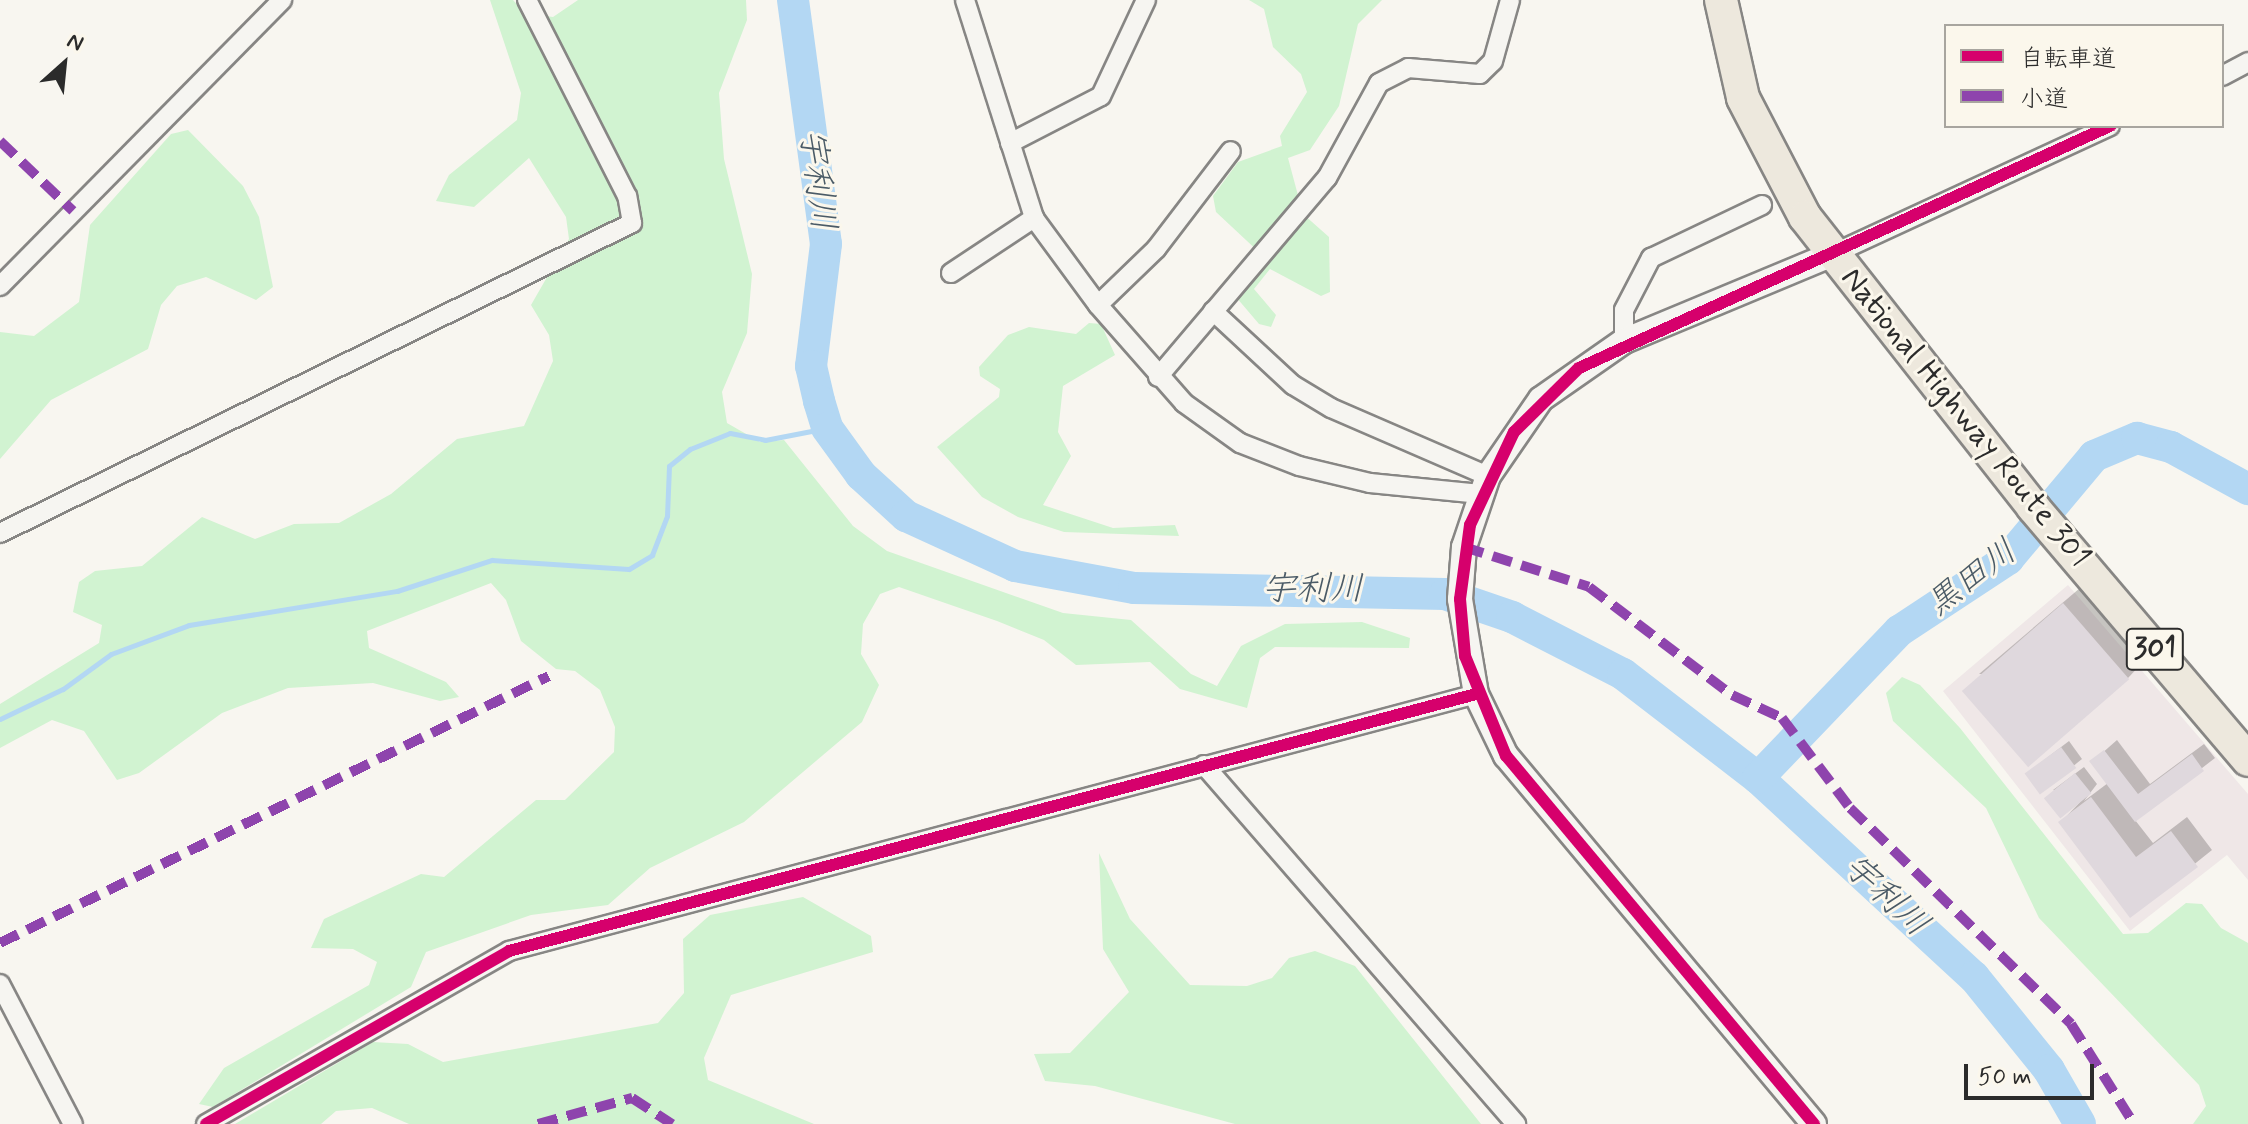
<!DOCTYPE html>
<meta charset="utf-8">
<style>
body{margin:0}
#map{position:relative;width:2248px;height:1124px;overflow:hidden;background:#f8f6f0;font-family:Mynerve,"Klee One",sans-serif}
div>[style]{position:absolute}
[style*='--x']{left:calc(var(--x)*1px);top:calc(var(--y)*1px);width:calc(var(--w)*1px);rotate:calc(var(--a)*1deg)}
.built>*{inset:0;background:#efe7e7}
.green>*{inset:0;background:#d1f3d1}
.shadow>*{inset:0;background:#0003}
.stream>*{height:5px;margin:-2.5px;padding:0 2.5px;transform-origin:2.5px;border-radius:2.5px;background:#b3d7f3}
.river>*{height:32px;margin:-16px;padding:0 16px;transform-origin:16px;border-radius:16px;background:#b3d7f3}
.building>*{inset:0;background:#dfd8dd;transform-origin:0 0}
.roads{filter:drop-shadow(2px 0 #878684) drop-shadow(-2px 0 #878684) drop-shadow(0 2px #878684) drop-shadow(0 -2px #878684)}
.minor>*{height:18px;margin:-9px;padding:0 9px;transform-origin:9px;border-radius:9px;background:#f6f5f1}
.tertiary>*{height:24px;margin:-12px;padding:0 12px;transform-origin:12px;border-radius:12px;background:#f6f5f1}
.trunk>*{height:32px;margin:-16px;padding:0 16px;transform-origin:16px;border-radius:16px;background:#ede8dd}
.quiet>*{height:10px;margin-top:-5px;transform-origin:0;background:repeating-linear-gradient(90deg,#8e44ad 0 20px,transparent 0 30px)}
.cycleway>*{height:12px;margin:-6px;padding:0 6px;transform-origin:6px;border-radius:6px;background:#d6006c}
span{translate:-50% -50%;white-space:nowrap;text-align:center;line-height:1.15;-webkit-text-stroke:6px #fbf7ec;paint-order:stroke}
.shield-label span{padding:2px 6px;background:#fbf7ec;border:2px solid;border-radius:6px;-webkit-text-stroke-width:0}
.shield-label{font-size:30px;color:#2b2b2b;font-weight:700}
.street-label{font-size:32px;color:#2b2b2b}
.water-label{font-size:34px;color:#4b5b67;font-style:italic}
.legend{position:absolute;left:1944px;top:24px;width:280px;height:104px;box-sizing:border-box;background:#fbf7ec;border:2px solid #a8a59f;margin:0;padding:10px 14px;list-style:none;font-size:24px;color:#2b2b2b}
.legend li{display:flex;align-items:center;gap:16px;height:40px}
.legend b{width:40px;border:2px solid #a8a59f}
.north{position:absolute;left:24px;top:24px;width:80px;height:80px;-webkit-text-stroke:6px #fbf7ec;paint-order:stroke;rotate:27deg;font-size:22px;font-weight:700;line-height:32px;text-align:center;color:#2b2b2b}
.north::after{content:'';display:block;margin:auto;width:28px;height:36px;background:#2b2b2b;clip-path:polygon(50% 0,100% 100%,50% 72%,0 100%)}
.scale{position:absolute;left:1964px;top:1064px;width:130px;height:36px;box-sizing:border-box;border:4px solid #2b2b2b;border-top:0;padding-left:10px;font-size:24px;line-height:28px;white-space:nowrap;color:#2b2b2b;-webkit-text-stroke:6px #fbf7ec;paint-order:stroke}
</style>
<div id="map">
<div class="built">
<i style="clip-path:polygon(2068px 585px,2248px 794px,2248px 880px,2227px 855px,2130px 931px,1943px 691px)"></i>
</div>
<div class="green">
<i style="clip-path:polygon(490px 0,513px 0,525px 13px,553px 17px,578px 0,746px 0,747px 20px,719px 93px,724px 159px,752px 274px,747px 333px,722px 392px,727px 423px,760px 442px,784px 440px,853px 526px,887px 551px,1063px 613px,1131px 620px,1191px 674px,1217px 686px,1241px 646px,1285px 624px,1362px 622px,1410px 638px,1409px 648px,1275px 647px,1260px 658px,1247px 708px,1180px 689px,1150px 662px,1076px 665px,1044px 640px,997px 621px,899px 587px,880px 594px,863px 624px,861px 654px,879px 685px,862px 722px,744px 822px,650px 868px,608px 905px,531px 915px,426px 952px,411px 987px,213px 1107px,199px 1104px,224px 1068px,369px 985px,377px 962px,353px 949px,311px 948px,324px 919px,421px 874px,444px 877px,536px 800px,565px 800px,614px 752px,615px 727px,600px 690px,575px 671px,556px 669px,521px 641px,506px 600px,491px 583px,367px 631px,369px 648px,446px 682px,459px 697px,440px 701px,373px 683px,288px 688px,222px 713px,139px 773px,117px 780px,84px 731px,52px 720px,0 748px,0 704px,99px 643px,102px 625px,73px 612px,79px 582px,95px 571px,142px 566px,202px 517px,255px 539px,294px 524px,339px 523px,391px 494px,457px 439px,524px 426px,553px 361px,549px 335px,531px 305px,569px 239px,566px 217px,529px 158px,474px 207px,436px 201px,449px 175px,517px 120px,521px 93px)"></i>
<i style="clip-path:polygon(1249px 0,1382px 0,1358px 24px,1339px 106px,1310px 150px,1288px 158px,1303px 214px,1329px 237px,1330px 292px,1321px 296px,1270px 269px,1254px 289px,1276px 315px,1271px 327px,1259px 324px,1236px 297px,1262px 255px,1216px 212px,1213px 196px,1238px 162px,1282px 146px,1280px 136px,1307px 92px,1301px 74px,1273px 47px,1264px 9px)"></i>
<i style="clip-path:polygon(188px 130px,243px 186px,259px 217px,273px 287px,256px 300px,206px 277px,177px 286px,161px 305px,148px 349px,51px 400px,0 459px,0 332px,34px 336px,79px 302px,90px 225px,171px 134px)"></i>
<i style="clip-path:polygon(1089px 323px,1101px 324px,1115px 355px,1063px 386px,1058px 432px,1071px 456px,1043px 505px,1113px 528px,1175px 525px,1179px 536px,1064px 532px,1018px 517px,982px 497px,937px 447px,999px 397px,1000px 389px,980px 376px,979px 367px,1008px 335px,1029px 327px,1076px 334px)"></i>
<i style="clip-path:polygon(1902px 677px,1920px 685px,1960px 728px,2123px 934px,2148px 933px,2186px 903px,2202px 904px,2221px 928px,2248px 943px,2248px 1124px,2193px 1124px,2206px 1106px,2199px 1085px,2039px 918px,1986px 808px,1893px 721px,1886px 693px)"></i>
<i style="clip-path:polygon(1099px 853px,1130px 919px,1190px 985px,1247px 986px,1272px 978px,1289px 958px,1315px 951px,1355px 966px,1481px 1124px,1235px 1124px,1095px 1086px,1045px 1081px,1034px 1054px,1070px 1053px,1129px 992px,1103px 949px)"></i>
<i style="clip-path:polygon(803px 897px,871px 936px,873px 952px,731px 995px,704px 1058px,708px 1080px,814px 1124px,409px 1124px,372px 1108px,336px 1111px,321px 1124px,235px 1124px,373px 1042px,408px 1044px,443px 1062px,658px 1023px,684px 993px,683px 939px,710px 915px)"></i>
</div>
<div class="shadow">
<i style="clip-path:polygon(2080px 588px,2143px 662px,2128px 678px,1979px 674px)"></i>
<i style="clip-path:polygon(2117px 740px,2150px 784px,2204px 744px,2215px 758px,2135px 820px,2153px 843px,2187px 817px,2212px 850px,2131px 915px,2061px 822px,2083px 799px,2053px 790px,2084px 767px,2097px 784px,2084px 801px,2108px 783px,2092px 762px)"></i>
<i style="clip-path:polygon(2069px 741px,2082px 759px,2041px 792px,2035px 767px)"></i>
</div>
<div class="stream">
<i style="--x:0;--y:719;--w:70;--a:-25.5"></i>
<i style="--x:63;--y:689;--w:59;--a:-36.1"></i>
<i style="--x:111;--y:654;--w:83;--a:-20.4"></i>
<i style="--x:189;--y:625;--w:211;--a:-9.3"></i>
<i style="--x:397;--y:591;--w:100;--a:-18.1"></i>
<i style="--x:492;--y:560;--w:137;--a:3.8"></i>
<i style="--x:629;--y:569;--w:27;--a:-31"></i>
<i style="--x:652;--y:555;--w:42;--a:-69"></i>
<i style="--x:667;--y:516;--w:50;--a:-87.7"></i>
<i style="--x:669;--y:466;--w:27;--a:-39"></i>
<i style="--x:690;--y:449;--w:43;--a:-21.8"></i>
<i style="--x:730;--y:433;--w:36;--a:11"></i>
<i style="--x:765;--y:440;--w:63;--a:-11"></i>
</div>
<div class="river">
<i style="--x:793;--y:0;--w:246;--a:82.3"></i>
<i style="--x:826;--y:244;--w:123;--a:97"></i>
<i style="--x:811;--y:366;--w:36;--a:77"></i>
<i style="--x:819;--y:401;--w:28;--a:73"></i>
<i style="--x:827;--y:428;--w:58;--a:54.1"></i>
<i style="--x:861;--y:475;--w:61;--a:42.3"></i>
<i style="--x:906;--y:516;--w:120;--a:24.6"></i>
<i style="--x:1015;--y:566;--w:121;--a:10.5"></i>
<i style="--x:1134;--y:588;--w:311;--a:1.1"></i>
<i style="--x:1445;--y:594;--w:71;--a:18.9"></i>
<i style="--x:1512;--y:617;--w:125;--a:27.2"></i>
<i style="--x:1623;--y:674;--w:170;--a:37.6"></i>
<i style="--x:1758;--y:778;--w:294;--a:42.7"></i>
<i style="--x:1974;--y:977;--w:119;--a:51.1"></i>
<i style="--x:2049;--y:1070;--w:62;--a:60.1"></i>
<i style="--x:1758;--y:778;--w:204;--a:-46.2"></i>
<i style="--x:1899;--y:631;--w:131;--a:-33.4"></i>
<i style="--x:2008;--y:559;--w:134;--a:-50.1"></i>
<i style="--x:2094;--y:456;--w:47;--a:-22.7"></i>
<i style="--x:2137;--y:438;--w:35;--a:15"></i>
<i style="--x:2171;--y:447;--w:88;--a:28.6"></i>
</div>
<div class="building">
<i style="left:2063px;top:603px;width:101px;height:134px;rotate:49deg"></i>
<i style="left:2061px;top:747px;width:26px;height:45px;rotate:54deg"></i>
<i style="clip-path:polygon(2104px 750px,2138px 794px,2192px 754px,2204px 771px,2135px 822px,2089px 761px)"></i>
<i style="left:2075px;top:773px;width:26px;height:40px;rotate:51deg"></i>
<i style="clip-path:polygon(2091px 797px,2136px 857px,2171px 831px,2198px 867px,2130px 918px,2058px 822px)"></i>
</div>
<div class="roads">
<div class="minor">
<i style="--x:965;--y:0;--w:229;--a:72.4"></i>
<i style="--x:1034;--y:218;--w:108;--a:53.7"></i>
<i style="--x:1098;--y:305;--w:130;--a:48.7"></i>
<i style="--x:1184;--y:403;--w:69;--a:35.5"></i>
<i style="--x:1240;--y:443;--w:63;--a:21.3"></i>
<i style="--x:1299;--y:466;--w:73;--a:13.5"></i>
<i style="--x:1370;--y:483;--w:111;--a:5.7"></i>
<i style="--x:2222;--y:76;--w:30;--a:-28"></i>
<i style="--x:1010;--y:143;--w:102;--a:-27.3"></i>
<i style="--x:1101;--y:96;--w:106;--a:-64.9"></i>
<i style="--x:1833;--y:254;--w:305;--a:-24.8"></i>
<i style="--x:951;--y:273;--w:100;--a:-33.5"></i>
<i style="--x:0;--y:286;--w:402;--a:-45.4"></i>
<i style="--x:1098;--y:305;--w:81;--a:-44"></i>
<i style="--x:1156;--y:249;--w:123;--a:-52.6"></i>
<i style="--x:1213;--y:311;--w:109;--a:42.8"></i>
<i style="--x:1293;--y:385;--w:44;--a:31.2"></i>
<i style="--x:1331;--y:408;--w:171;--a:23.4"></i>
<i style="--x:1624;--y:341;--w:31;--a:-90"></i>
<i style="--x:1624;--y:310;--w:59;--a:-62.6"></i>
<i style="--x:1651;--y:258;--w:123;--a:-25.5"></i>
<i style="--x:1158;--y:377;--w:261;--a:-49.7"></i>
<i style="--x:1327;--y:178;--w:108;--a:-61.3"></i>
<i style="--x:1379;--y:83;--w:33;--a:-27"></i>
<i style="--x:1408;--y:68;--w:72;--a:4.8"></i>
<i style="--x:1480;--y:74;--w:18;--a:-45"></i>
<i style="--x:1493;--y:61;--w:63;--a:-74.4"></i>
<i style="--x:0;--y:533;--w:704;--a:-26.13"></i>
<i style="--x:632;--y:223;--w:27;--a:-100"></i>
<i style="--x:627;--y:196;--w:220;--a:-117"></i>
<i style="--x:1204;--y:765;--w:476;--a:49"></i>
<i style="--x:0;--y:984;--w:158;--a:62.5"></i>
<i style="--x:206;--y:1124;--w:349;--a:-29.7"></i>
<i style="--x:509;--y:951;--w:1001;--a:-14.88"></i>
</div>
<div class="tertiary">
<i style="--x:1814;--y:1124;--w:480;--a:-129.9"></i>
<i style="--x:1506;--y:756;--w:69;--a:-115.8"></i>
<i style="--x:1476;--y:694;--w:96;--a:-99.6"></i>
<i style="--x:1460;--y:599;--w:52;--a:-85.6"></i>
<i style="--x:1464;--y:547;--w:75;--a:-71.3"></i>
<i style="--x:1488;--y:476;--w:93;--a:-55.5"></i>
<i style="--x:1541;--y:399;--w:101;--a:-34.9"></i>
<i style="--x:1624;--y:341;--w:226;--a:-22.6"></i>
</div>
<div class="trunk">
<i style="--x:1721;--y:0;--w:100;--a:77.3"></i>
<i style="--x:1743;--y:98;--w:134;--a:62.5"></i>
<i style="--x:1805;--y:217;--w:369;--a:51.8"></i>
<i style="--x:2033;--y:507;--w:332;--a:49.6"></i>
</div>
</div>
<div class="quiet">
<i style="--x:0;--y:141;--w:101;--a:43.8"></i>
<i style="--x:1464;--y:547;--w:131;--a:17.7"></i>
<i style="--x:1589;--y:587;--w:179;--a:37.1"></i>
<i style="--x:1732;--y:695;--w:55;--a:24.7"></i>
<i style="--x:1782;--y:718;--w:113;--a:52.9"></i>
<i style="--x:1850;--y:808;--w:309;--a:44.3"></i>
<i style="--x:2071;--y:1024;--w:118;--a:57.8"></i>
<i style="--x:0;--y:943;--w:610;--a:-25.94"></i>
<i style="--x:538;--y:1124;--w:98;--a:-15.5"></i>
<i style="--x:632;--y:1098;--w:48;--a:33"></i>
</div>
<div class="cycleway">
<i style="--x:206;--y:1124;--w:349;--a:-29.7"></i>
<i style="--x:509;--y:951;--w:1001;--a:-14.88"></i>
<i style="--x:1814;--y:1124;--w:480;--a:-129.9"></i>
<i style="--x:1506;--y:756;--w:108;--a:-112.3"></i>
<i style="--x:1465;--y:656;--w:57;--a:-95"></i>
<i style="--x:1460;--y:599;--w:75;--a:-82.3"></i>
<i style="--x:1470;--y:525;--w:103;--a:-64.7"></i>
<i style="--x:1514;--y:432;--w:91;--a:-44.6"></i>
<i style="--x:1579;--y:368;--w:584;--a:-24.5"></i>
</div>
<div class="shield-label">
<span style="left:2155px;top:649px">301</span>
</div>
<div class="street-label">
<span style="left:1965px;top:418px;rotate:51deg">National Highway Route 301</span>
</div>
<div class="water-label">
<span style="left:817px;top:180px;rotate:83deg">宇利川</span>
<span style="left:1972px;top:578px;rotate:-37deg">黒田川</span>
<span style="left:1313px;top:590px">宇利川</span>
<span style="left:1886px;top:896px;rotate:43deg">宇利川</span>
</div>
<ul class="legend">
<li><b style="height:10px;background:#d6006c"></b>自転車道</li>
<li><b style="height:10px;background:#8e44ad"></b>小道</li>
</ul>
<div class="north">N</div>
<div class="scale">50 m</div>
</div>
